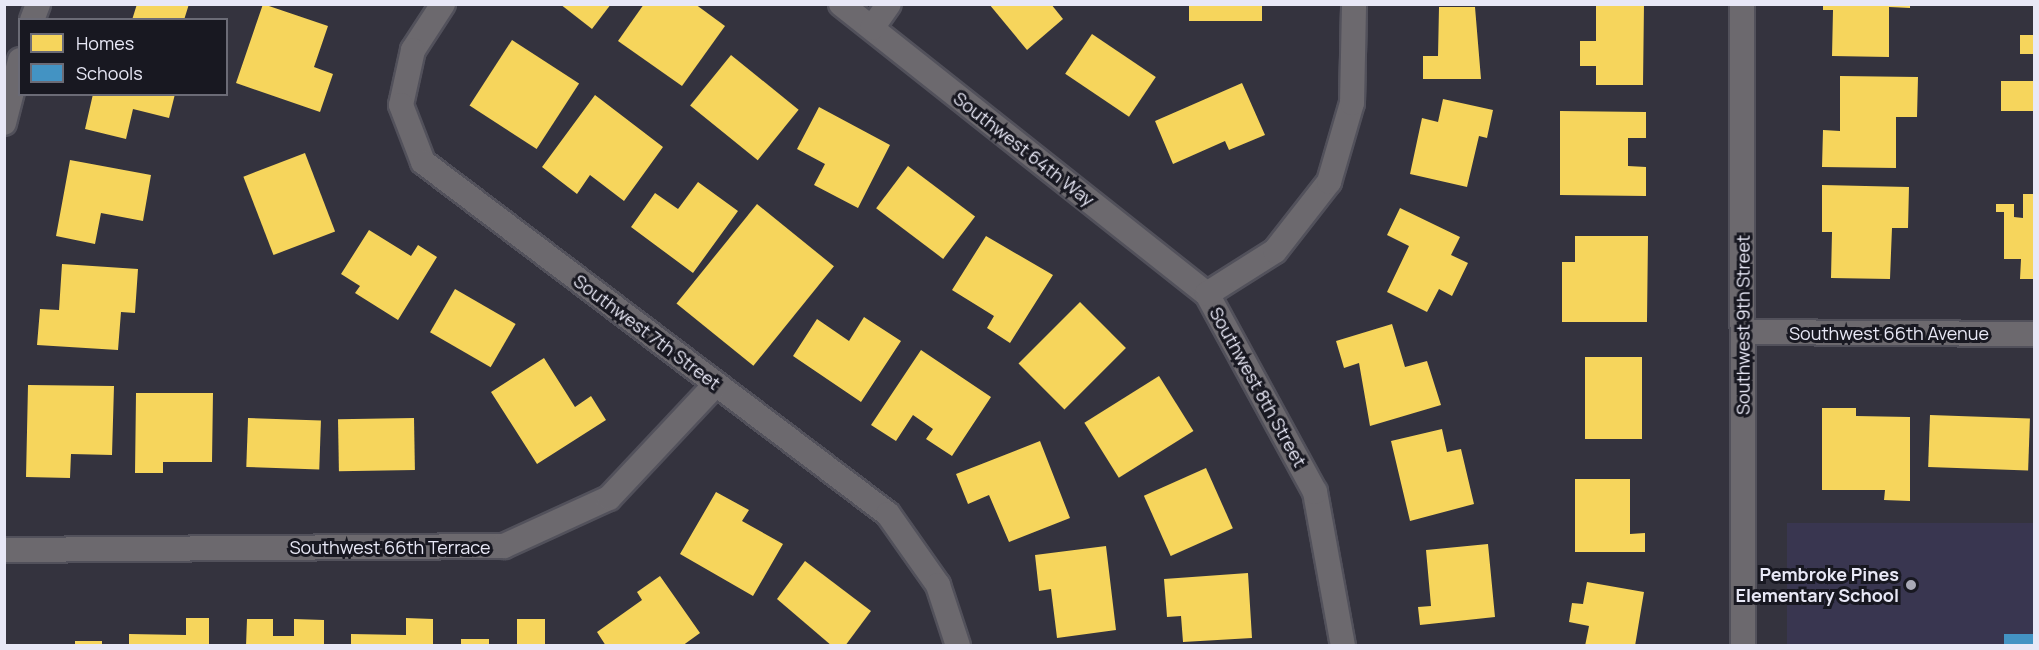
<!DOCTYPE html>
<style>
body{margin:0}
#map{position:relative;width:2039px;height:650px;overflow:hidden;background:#34333e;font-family:Manrope,sans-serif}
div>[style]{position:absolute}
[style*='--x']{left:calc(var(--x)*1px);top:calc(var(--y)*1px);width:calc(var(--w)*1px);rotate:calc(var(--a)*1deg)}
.built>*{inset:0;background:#393650;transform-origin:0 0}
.homes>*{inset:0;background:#f6d55c;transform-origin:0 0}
.schools>*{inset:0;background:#4393c3;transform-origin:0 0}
.roads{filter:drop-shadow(2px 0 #52515b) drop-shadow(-2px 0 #52515b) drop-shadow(0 2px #52515b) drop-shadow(0 -2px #52515b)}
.minor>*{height:24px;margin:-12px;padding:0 12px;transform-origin:12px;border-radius:12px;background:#6c696e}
.dots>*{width:16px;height:16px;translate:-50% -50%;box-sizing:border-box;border:3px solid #181821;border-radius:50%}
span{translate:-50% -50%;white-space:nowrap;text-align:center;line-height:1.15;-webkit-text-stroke:6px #181821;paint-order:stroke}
.street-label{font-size:18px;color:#e8e8f6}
.poi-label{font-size:18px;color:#e8e8f6;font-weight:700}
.right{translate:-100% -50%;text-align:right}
.frame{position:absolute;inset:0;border:6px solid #e8e8f6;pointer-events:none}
.legend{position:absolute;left:18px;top:18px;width:210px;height:78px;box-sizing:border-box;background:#181821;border:2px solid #6b6b76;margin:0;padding:8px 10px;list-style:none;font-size:18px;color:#e8e8f6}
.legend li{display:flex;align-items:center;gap:12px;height:30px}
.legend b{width:30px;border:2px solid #6b6b76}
</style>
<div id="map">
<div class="built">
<i style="left:1787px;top:523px;width:247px;height:123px"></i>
</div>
<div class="homes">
<i style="clip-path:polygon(137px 4px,189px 4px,184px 20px,132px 20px)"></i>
<i style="clip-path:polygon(263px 4px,328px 26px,314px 67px,333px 74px,320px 112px,236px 83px)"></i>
<i style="clip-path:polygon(560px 4px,611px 4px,592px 29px)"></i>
<i style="clip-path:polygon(644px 4px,695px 4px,725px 26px,682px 86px,618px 41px)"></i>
<i style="clip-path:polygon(989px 4px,1051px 4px,1063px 19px,1027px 50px)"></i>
<i style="left:1189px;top:4px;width:73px;height:17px"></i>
<i style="clip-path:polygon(1596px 4px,1644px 4px,1643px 85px,1596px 85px,1596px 66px,1580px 66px,1580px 41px,1596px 41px)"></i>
<i style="clip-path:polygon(1823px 4px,1910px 4px,1910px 8px,1889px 7px,1889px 57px,1832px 56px,1833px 10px,1823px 10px)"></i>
<i style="clip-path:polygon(1439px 7px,1475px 7px,1481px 79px,1423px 79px,1423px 56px,1438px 56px)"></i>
<i style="left:1092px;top:34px;width:77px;height:48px;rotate:34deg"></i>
<i style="left:2020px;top:35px;width:14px;height:19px"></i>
<i style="left:512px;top:40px;width:80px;height:78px;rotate:33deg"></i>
<i style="left:731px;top:55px;width:87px;height:65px;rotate:39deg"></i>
<i style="clip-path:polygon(1840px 76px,1918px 77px,1917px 117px,1896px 117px,1896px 168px,1822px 167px,1823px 130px,1840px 131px)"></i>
<i style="left:2001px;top:81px;width:33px;height:30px"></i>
<i style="clip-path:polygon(1242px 83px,1265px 135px,1229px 150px,1225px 141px,1173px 164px,1155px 121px)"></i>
<i style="clip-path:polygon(93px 94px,175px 94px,169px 118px,133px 109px,126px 139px,85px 129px)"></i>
<i style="clip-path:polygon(595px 95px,663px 147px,624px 201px,590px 175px,577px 194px,542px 167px)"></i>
<i style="clip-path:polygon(1443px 99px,1493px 110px,1487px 138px,1479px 136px,1467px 187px,1410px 174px,1422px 118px,1438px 122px)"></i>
<i style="clip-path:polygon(819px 107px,890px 145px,858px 208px,814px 185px,825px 164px,797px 149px)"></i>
<i style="clip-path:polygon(1560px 111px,1646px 112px,1646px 138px,1628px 138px,1628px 166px,1646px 167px,1646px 196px,1560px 195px)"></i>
<i style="left:305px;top:153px;width:84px;height:66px;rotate:69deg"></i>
<i style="clip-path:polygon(70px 160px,151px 175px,143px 221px,101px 213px,95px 244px,56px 236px)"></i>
<i style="left:908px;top:166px;width:84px;height:53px;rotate:37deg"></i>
<i style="clip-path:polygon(698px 182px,738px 211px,693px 273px,631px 227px,655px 193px,678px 209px)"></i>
<i style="clip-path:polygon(1822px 185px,1909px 187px,1908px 228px,1892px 228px,1890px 279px,1831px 278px,1832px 232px,1822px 232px)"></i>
<i style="clip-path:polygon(2023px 194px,2034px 194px,2034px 279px,2020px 279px,2021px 259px,2004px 259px,2004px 212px,1996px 212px,1996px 204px,2014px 204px,2014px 217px,2023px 218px)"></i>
<i style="left:757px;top:204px;width:99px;height:128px;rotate:39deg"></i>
<i style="clip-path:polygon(1400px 208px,1460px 237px,1451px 255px,1468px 263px,1452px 296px,1439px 289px,1427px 312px,1387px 292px,1409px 246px,1387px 235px)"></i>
<i style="clip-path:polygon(369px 230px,411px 256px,418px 245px,437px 257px,398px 320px,355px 293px,360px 286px,341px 274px)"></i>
<i style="clip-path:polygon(986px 236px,1053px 275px,1010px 343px,987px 328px,994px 316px,952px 290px)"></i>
<i style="clip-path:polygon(1575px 236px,1648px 236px,1647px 322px,1562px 322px,1562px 262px,1575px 262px)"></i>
<i style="clip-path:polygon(62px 264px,138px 269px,135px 313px,121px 312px,118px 350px,37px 345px,40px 309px,59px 310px)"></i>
<i style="left:455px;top:289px;width:70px;height:50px;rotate:30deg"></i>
<i style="left:1080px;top:302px;width:65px;height:87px;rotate:45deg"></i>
<i style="clip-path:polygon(864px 317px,901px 341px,861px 402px,793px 356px,817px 319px,849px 341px)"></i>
<i style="clip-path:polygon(1392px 324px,1405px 367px,1427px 361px,1441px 405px,1370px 426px,1359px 363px,1344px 368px,1336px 341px)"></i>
<i style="clip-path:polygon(921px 350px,991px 397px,952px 456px,926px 439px,933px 429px,913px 415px,896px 441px,871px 425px)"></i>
<i style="left:1585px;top:357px;width:57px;height:82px"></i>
<i style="clip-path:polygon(544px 358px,575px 407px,591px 396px,606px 420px,537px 464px,491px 392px)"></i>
<i style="left:1159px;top:376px;width:65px;height:88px;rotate:58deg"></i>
<i style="clip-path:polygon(28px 385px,114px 386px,112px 455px,71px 454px,70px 478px,26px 477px)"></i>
<i style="clip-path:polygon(136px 393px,213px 393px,212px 462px,163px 462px,163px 473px,135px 473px)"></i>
<i style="clip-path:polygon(1822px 408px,1856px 408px,1856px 416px,1910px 417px,1910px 501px,1884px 500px,1885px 490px,1822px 490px)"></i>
<i style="left:1930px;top:415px;width:100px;height:52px;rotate:2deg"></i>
<i style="left:248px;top:418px;width:73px;height:49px;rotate:2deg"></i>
<i style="left:414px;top:418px;width:52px;height:76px;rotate:89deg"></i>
<i style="clip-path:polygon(1442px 429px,1447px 452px,1461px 449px,1474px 504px,1410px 521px,1391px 441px)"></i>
<i style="clip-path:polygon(1040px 441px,1070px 518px,1009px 542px,989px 495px,968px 504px,956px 474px)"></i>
<i style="left:1206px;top:468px;width:66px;height:68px;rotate:66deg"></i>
<i style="clip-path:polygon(1575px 479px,1630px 479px,1630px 534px,1645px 533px,1645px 552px,1575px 552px)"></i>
<i style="clip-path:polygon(716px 492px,749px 510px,742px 521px,783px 544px,753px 596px,680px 554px)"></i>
<i style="clip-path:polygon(1488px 544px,1495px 617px,1420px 625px,1418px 607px,1431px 606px,1426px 550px)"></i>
<i style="clip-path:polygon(1106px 546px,1116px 630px,1057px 638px,1051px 589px,1039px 591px,1035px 555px)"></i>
<i style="clip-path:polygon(805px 561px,871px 611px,845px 646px,832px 646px,777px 599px)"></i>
<i style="clip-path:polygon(1248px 573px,1252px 638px,1183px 642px,1181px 616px,1167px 617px,1164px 579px)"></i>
<i style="clip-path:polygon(660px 576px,700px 633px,682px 646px,606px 646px,597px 632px,642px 600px,637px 592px)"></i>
<i style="clip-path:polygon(1587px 582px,1644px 592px,1635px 646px,1585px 646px,1589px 626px,1569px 622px,1572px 603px,1583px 604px)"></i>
<i style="clip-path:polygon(186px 618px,209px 618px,209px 646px,129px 646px,129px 634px,186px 635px)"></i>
<i style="clip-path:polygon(406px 618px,433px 619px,433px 646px,351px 646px,351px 634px,406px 635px)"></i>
<i style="clip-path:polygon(247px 619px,273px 619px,273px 636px,294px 636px,294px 619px,324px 620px,324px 646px,246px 646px)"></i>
<i style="left:517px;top:619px;width:28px;height:27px"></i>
<i style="left:461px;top:639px;width:28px;height:7px"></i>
<i style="left:75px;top:641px;width:27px;height:5px"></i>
</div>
<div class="schools">
<i style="left:2004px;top:634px;width:30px;height:12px"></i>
</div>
<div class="roads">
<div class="minor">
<i style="--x:443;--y:4;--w:55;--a:123.1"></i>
<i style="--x:413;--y:50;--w:56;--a:102.3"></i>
<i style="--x:401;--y:105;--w:61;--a:68.9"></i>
<i style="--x:423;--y:162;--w:583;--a:37.13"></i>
<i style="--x:888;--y:514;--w:87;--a:54.8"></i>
<i style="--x:938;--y:585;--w:64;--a:71.8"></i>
<i style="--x:841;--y:4;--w:467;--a:38.4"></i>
<i style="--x:1742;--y:4;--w:642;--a:89.91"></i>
<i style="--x:32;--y:20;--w:17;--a:-69"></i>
<i style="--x:872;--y:28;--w:29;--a:-55"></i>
<i style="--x:4;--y:123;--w:65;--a:-75.7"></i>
<i style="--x:1743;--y:332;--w:291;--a:0.4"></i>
<i style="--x:4;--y:550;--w:500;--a:-0.46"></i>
<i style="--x:504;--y:546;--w:115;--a:-24.6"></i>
<i style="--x:609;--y:498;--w:156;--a:-46.8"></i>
<i style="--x:1343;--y:646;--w:157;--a:-100.3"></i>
<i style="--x:1315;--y:492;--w:226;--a:-118.6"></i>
<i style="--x:1207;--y:294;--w:80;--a:-32.3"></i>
<i style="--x:1275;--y:251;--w:88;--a:-52"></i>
<i style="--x:1329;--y:182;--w:82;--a:-73.8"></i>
<i style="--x:1352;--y:103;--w:99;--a:-88.8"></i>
</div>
</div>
<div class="dots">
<i style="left:1911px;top:585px;background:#a9a9b6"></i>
</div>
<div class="street-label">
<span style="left:1024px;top:149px;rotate:38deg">Southwest 64th Way</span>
<span style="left:1743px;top:325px;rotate:-90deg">Southwest 9th Street</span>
<span style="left:647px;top:332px;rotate:37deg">Southwest 7th Street</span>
<span style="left:1889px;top:333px">Southwest 66th Avenue</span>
<span style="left:1258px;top:387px;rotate:61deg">Southwest 8th Street</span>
<span style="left:390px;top:547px">Southwest 66th Terrace</span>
</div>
<div class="poi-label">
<span class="right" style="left:1899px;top:585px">Pembroke Pines<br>Elementary School</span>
</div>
<div class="frame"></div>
<ul class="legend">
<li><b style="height:16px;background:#f6d55c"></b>Homes</li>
<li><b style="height:16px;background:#4393c3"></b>Schools</li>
</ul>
</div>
